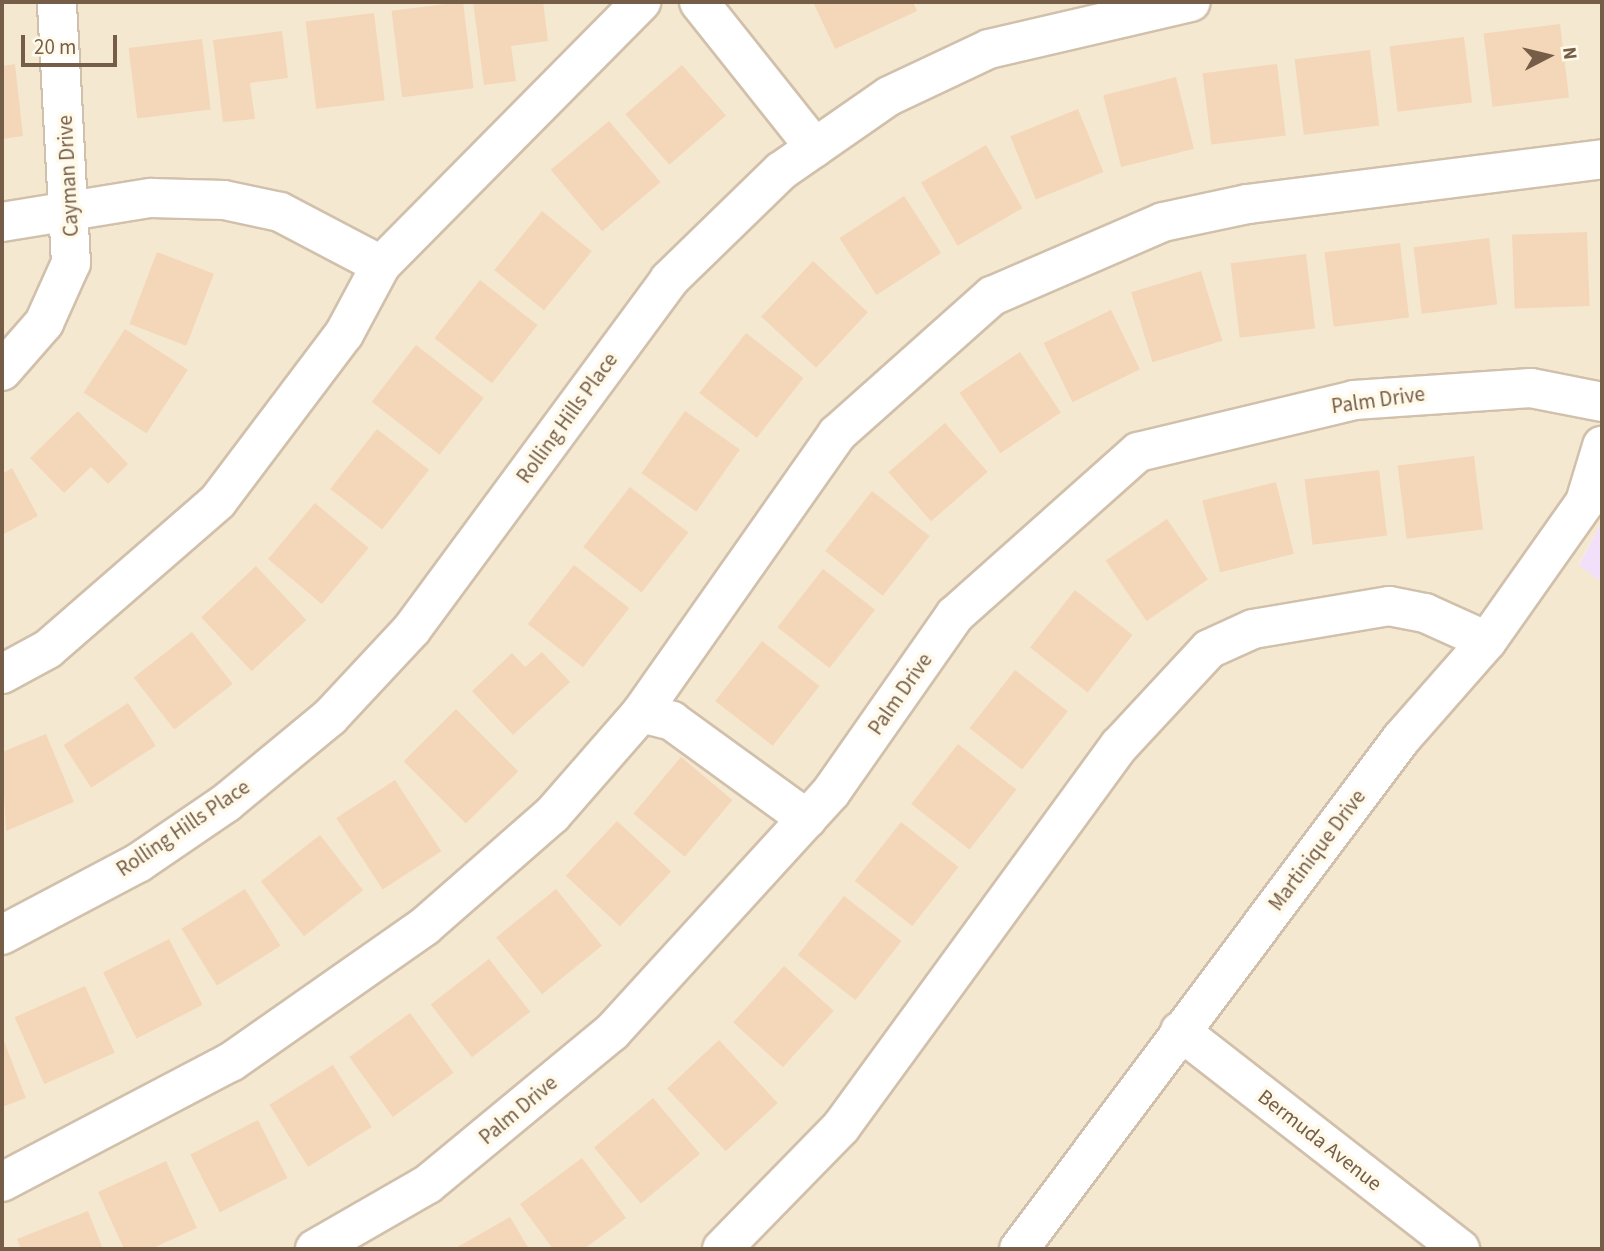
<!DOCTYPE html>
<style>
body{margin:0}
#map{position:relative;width:1604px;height:1251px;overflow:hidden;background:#fdf5e2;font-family:"Source Sans 3",sans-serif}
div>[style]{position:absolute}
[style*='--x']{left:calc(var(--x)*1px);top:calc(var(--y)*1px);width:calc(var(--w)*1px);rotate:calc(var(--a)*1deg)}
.residential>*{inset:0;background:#f5e8d0}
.education>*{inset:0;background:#f2dff9}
.building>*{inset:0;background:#f4d6b8;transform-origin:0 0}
.roads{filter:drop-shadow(2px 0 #d1c0ab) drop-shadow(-2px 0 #d1c0ab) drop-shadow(0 2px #d1c0ab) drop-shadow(0 -2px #d1c0ab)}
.minor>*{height:38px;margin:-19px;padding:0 19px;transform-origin:19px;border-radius:19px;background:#fff}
span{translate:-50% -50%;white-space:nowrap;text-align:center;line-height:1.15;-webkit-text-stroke:7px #fff9e9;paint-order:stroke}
.street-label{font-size:21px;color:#765d47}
.frame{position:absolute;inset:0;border:4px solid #765d47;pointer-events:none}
.north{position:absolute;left:1513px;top:21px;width:70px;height:70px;-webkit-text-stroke:5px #fff9e9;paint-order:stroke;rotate:83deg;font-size:19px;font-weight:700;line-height:28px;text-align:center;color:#765d47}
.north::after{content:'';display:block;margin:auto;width:24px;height:32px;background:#765d47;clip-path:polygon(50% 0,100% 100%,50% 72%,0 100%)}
.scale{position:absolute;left:21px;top:35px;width:96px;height:32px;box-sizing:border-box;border:4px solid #765d47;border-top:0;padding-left:9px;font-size:21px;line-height:24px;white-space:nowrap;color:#765d47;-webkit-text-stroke:5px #fff9e9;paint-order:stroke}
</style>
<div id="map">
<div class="residential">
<i style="clip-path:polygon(2px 2px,1602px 2px,1602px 521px,1579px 564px,1602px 582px,1602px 1249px,2px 1249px)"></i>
</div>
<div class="education">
<i style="clip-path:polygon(1602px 521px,1602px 582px,1579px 565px)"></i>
</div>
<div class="building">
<i style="left:463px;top:2px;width:87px;height:72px;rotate:83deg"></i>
<i style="clip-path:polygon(473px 2px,543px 2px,548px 41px,511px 46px,516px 81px,484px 85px)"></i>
<i style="clip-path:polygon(813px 2px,913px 2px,917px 11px,835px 49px)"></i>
<i style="left:374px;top:13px;width:88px;height:69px;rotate:83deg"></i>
<i style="left:1560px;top:24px;width:74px;height:77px;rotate:83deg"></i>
<i style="clip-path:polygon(282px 31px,288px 78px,250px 83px,255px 119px,223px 122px,213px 40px)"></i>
<i style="left:1464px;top:37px;width:66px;height:75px;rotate:83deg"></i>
<i style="left:202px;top:39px;width:71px;height:74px;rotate:83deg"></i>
<i style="left:1370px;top:50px;width:76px;height:76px;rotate:83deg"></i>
<i style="clip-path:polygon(15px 64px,23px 136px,2px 139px,2px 66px)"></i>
<i style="left:1277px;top:64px;width:72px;height:75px;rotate:83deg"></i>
<i style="left:682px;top:65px;width:67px;height:75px;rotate:49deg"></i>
<i style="left:1176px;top:77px;width:74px;height:75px;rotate:76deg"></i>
<i style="left:1078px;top:109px;width:68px;height:73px;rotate:68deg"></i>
<i style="left:609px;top:121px;width:80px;height:76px;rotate:50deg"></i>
<i style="left:986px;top:145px;width:73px;height:75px;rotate:60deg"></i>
<i style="left:904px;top:196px;width:68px;height:77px;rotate:57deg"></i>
<i style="left:542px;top:211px;width:64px;height:76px;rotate:39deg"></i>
<i style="left:1587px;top:232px;width:74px;height:75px;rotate:88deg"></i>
<i style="left:1489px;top:238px;width:67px;height:76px;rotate:83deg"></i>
<i style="left:1400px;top:243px;width:75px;height:76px;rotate:83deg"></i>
<i style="left:157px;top:252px;width:61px;height:77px;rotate:21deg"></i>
<i style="left:1306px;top:254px;width:75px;height:76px;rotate:83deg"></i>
<i style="left:813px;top:261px;width:75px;height:76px;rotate:43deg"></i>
<i style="left:1201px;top:271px;width:73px;height:73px;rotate:73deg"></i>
<i style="left:480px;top:280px;width:73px;height:74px;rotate:38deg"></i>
<i style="left:1111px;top:310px;width:66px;height:75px;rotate:64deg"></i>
<i style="left:125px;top:329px;width:75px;height:76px;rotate:33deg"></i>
<i style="left:746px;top:333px;width:73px;height:76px;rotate:38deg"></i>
<i style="left:416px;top:345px;width:86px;height:72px;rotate:38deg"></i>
<i style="left:1020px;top:352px;width:73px;height:73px;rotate:56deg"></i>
<i style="clip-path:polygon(78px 411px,128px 464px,108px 484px,91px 467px,64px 493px,30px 458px)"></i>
<i style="left:685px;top:411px;width:67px;height:76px;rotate:35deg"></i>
<i style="left:945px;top:423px;width:65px;height:75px;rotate:49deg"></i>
<i style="left:377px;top:429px;width:66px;height:76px;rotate:38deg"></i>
<i style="left:1474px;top:456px;width:74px;height:77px;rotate:83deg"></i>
<i style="clip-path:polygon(12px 468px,38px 516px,2px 535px,2px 474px)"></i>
<i style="left:1379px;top:470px;width:66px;height:75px;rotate:83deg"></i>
<i style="left:1276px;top:482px;width:74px;height:76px;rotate:76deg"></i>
<i style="left:630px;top:487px;width:74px;height:76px;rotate:38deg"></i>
<i style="left:872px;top:491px;width:73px;height:76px;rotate:38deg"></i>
<i style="left:315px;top:503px;width:70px;height:73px;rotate:40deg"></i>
<i style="left:1167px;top:519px;width:73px;height:74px;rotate:56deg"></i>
<i style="left:574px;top:565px;width:70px;height:75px;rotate:38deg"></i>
<i style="left:256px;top:566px;width:74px;height:75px;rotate:47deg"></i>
<i style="left:823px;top:569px;width:66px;height:74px;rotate:38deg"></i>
<i style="left:1075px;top:590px;width:73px;height:73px;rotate:38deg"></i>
<i style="left:192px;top:632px;width:66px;height:74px;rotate:52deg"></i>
<i style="left:762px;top:641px;width:73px;height:76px;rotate:38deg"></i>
<i style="clip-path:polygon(542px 652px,570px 682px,513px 735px,472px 691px,512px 653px,525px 667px)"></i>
<i style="left:1015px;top:670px;width:67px;height:74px;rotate:38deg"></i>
<i style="left:128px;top:703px;width:51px;height:77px;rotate:57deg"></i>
<i style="left:456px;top:709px;width:88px;height:74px;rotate:45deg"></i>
<i style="clip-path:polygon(46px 734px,74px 802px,6px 831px,2px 752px)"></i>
<i style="left:958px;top:744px;width:74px;height:76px;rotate:38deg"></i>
<i style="left:681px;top:757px;width:67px;height:74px;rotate:40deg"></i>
<i style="left:395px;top:780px;width:85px;height:70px;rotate:57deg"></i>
<i style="left:617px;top:821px;width:74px;height:75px;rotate:43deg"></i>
<i style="left:901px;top:822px;width:73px;height:75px;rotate:38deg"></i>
<i style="left:320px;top:835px;width:70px;height:75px;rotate:52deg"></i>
<i style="left:245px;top:889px;width:67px;height:75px;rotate:58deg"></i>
<i style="left:556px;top:889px;width:73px;height:77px;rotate:51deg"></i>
<i style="left:844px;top:896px;width:73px;height:75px;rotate:38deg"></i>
<i style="left:169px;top:939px;width:74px;height:74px;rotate:63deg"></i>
<i style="left:489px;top:959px;width:67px;height:74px;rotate:52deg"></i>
<i style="left:784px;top:966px;width:67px;height:76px;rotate:42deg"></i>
<i style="left:85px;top:986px;width:73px;height:77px;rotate:66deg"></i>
<i style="left:410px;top:1013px;width:74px;height:75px;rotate:54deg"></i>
<i style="clip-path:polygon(2px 1036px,26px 1098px,2px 1107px)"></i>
<i style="left:719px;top:1040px;width:86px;height:71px;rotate:47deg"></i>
<i style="left:333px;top:1065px;width:73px;height:75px;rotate:58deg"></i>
<i style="left:653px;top:1098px;width:73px;height:77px;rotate:50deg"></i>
<i style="left:258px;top:1120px;width:65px;height:76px;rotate:63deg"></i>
<i style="clip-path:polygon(582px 1158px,626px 1218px,584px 1249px,553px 1249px,520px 1204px)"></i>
<i style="clip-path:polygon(166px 1161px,197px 1228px,151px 1249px,124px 1249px,98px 1192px)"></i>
<i style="clip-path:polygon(88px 1211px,103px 1249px,21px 1249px,17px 1239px)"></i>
<i style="clip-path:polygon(510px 1217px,529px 1249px,454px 1249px)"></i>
</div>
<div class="roads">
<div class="minor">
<i style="--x:699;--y:2;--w:186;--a:51.5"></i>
<i style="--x:2;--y:222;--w:151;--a:-9.2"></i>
<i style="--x:151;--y:198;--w:73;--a:1.6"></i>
<i style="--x:224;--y:200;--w:57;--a:12.1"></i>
<i style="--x:280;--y:212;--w:114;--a:27.7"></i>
<i style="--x:2;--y:371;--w:64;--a:-48.8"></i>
<i style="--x:44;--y:323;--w:66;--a:-65.8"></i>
<i style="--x:71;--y:263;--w:261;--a:-93.1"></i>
<i style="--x:2;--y:674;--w:52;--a:-28.5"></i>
<i style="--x:48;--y:649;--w:225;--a:-41"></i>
<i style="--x:218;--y:501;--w:209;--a:-53"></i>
<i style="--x:344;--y:334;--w:78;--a:-61.8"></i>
<i style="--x:381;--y:265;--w:370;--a:-45.3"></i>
<i style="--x:641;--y:713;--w:32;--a:14"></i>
<i style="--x:672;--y:721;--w:167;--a:36"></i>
<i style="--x:2;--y:935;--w:154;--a:-27.9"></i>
<i style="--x:138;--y:863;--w:107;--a:-34.3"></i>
<i style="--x:226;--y:803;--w:135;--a:-39.6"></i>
<i style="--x:330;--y:717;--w:120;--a:-47"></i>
<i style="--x:412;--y:629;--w:433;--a:-53.6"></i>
<i style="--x:669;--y:280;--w:156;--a:-44.2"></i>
<i style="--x:781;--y:171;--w:131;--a:-34.8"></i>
<i style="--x:889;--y:96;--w:110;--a:-25.2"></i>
<i style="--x:989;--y:49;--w:207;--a:-13.1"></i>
<i style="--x:1180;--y:1031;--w:355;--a:37.9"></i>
<i style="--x:2;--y:1182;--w:259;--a:-27.7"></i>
<i style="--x:231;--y:1062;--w:237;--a:-35"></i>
<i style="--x:425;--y:926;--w:169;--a:-41.2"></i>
<i style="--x:552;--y:815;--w:135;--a:-48.9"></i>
<i style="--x:641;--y:713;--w:341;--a:-54.9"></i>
<i style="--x:837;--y:434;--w:208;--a:-41.7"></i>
<i style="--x:992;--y:296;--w:186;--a:-23.4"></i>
<i style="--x:1163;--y:222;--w:87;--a:-12"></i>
<i style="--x:1248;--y:204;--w:357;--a:-7.2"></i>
<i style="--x:315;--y:1249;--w:130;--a:-29.9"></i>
<i style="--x:428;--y:1184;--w:239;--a:-39.6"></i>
<i style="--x:612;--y:1032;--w:325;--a:-47.6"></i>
<i style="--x:831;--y:792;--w:216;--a:-55"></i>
<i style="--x:955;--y:615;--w:245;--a:-41.7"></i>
<i style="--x:1138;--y:452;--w:222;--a:-13.5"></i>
<i style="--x:1354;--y:400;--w:177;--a:-3.9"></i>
<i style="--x:1531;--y:388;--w:72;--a:11.2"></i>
<i style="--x:722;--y:1249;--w:170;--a:-45.7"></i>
<i style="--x:841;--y:1127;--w:472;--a:-53.9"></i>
<i style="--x:1119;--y:746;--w:132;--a:-47.1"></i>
<i style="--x:1209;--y:649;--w:48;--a:-24.4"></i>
<i style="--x:1253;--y:629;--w:138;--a:-9.6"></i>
<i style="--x:1389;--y:606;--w:37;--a:11"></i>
<i style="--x:1425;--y:613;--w:68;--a:24.3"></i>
<i style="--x:1019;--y:1249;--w:637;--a:-53.17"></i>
<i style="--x:1401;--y:739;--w:130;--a:-48.7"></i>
<i style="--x:1487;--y:641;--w:170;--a:-54.8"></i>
<i style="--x:1585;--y:502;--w:59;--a:-73.1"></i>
</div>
</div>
<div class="street-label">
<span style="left:68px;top:176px;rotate:-93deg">Cayman Drive</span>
<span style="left:1378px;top:400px;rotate:-8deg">Palm Drive</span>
<span style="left:567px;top:418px;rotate:-54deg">Rolling Hills Place</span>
<span style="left:900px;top:694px;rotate:-55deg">Palm Drive</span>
<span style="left:183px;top:828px;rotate:-34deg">Rolling Hills Place</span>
<span style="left:1317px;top:850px;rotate:-53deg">Martinique Drive</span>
<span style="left:518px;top:1110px;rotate:-40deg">Palm Drive</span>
<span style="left:1320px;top:1140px;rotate:38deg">Bermuda Avenue</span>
</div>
<div class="frame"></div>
<div class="north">N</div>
<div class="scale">20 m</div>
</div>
